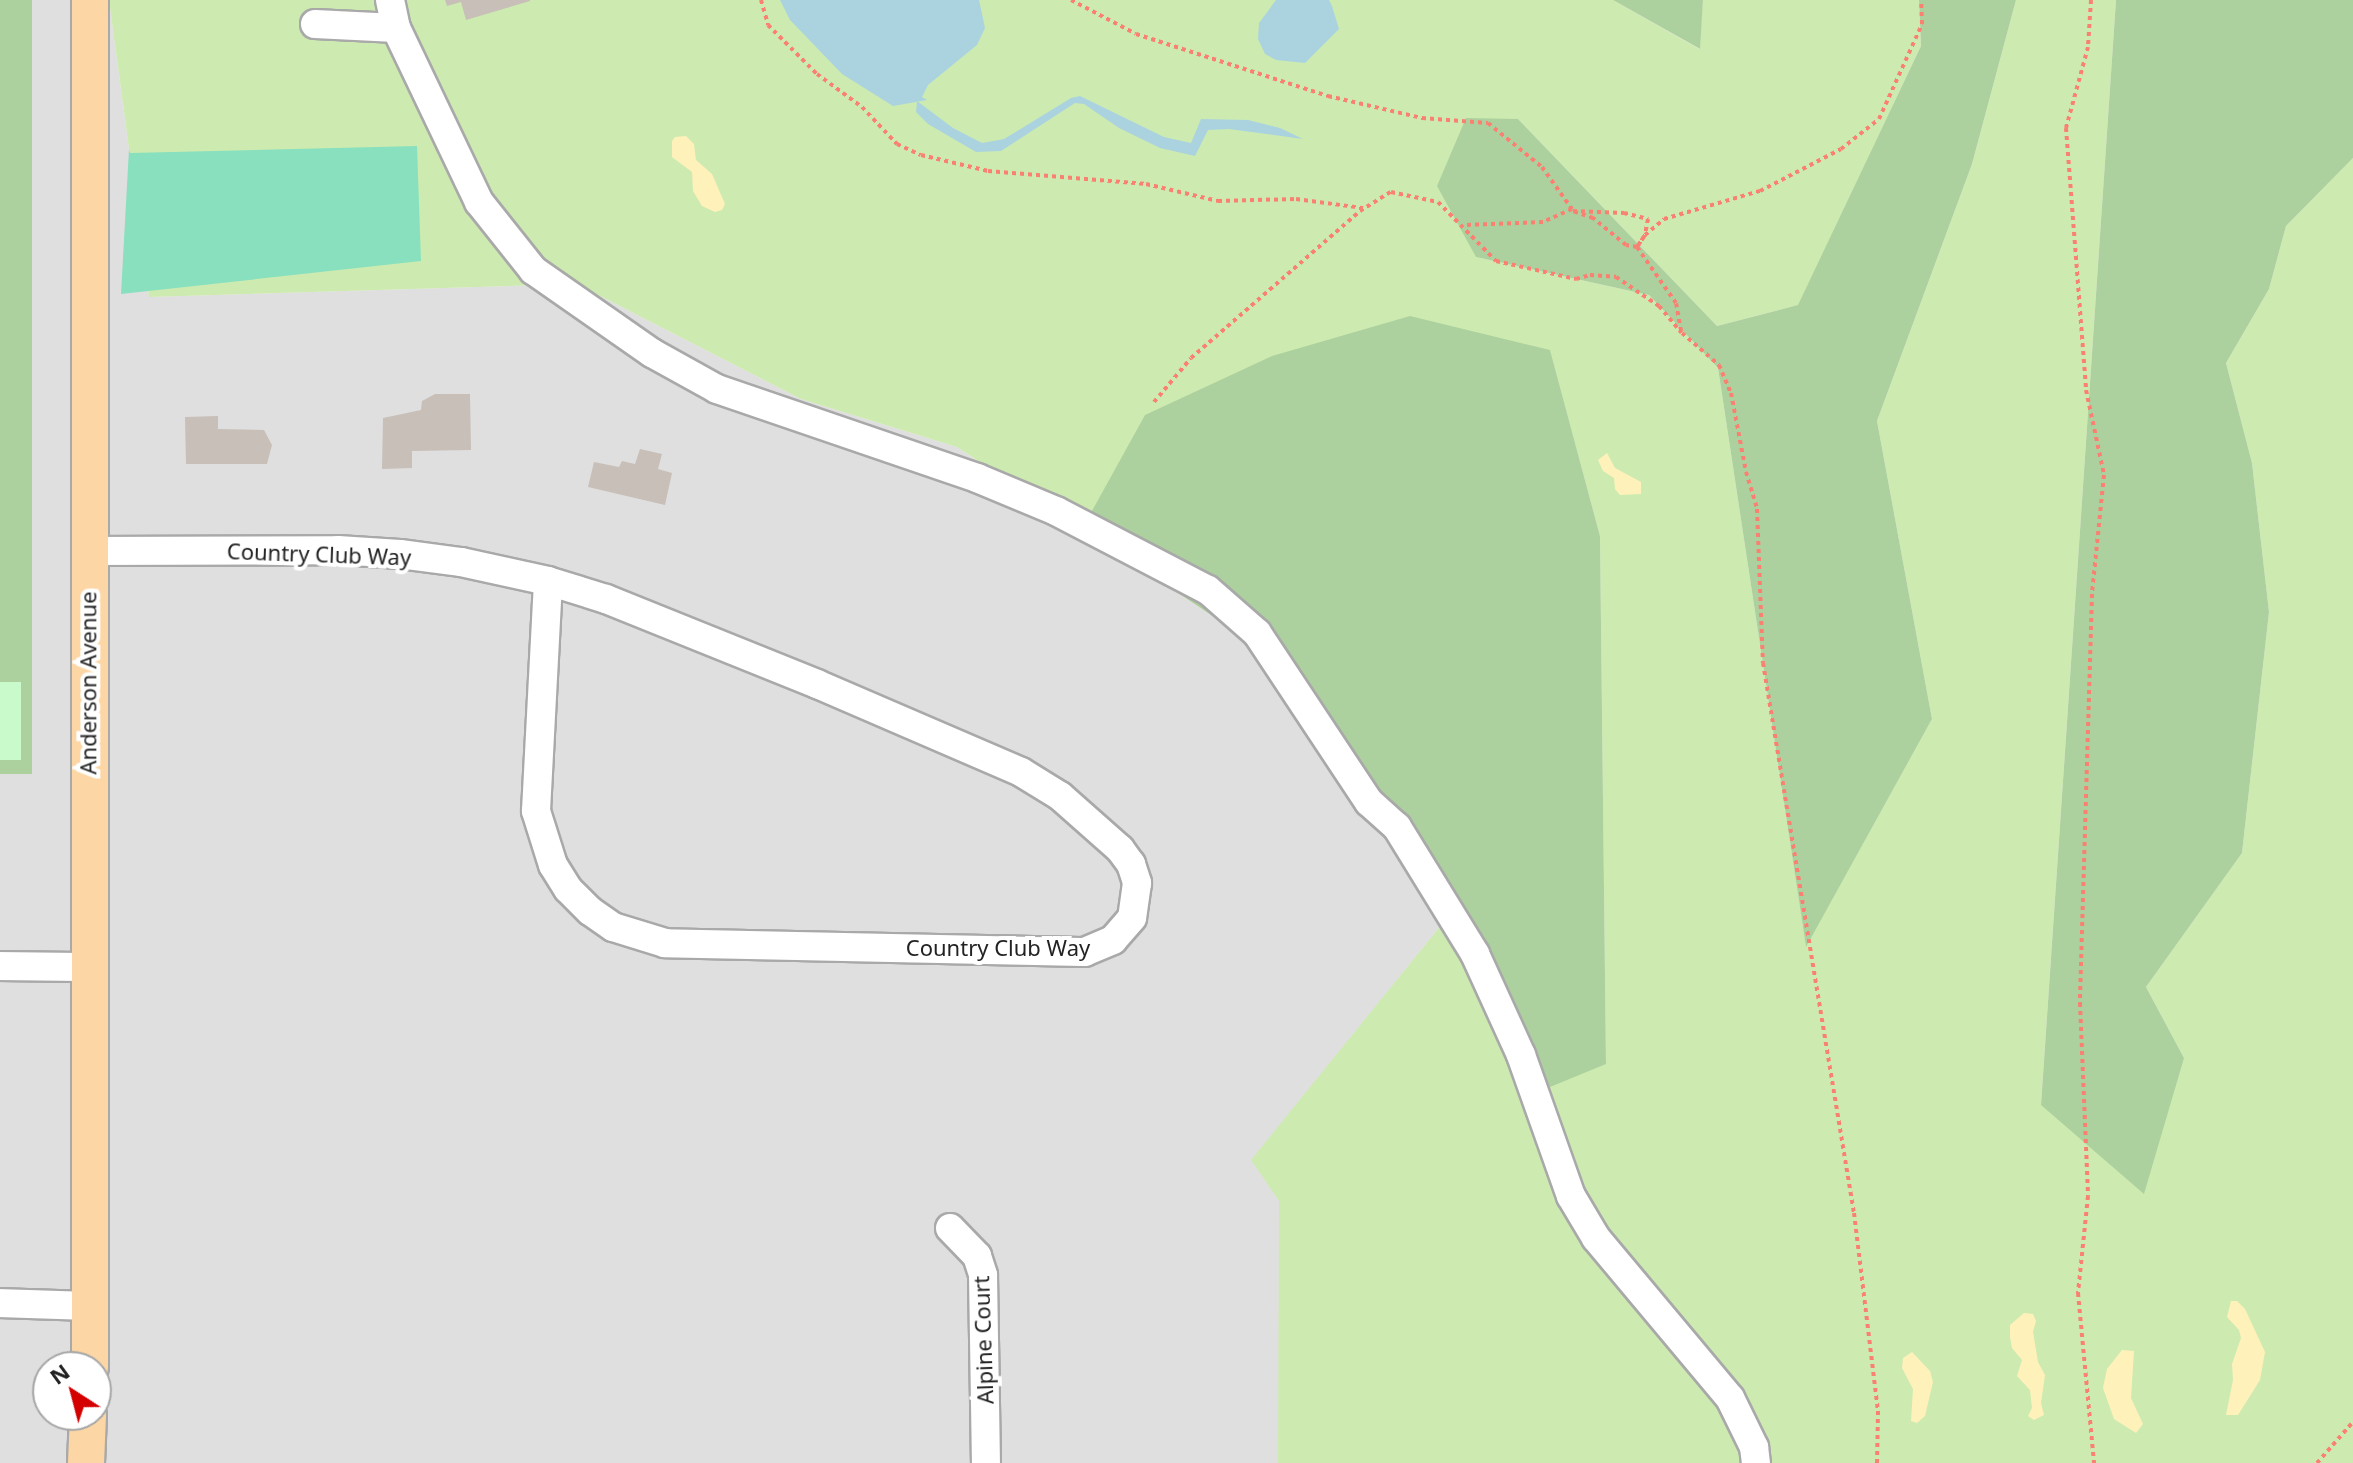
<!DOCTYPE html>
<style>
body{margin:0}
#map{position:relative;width:2353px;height:1463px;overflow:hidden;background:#f2efe9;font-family:"Noto Sans",sans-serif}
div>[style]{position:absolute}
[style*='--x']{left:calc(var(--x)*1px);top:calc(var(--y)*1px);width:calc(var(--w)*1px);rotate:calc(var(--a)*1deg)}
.residential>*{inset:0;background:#e0dfdf}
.grass>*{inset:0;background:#cdebb0}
.forest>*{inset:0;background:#add19e;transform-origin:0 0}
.sand>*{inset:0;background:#fff1ba}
.park>*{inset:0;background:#c8facc;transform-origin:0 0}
.pitch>*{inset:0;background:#88e0be}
.water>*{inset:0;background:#aad3df}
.building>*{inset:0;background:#c7bfb8}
.path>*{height:4px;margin-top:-2px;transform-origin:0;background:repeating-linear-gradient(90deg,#fa8072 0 4px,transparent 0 8px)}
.roads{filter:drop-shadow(2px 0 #a9a9a9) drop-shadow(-2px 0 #a9a9a9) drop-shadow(0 2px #a9a9a9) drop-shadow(0 -2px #a9a9a9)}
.minor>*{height:28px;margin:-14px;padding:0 14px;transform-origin:14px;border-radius:14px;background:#fff}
.major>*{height:36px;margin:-18px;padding:0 18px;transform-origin:18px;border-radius:18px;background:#fcd6a4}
span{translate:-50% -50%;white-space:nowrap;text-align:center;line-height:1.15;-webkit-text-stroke:8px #fff;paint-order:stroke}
.street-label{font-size:22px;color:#222}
.north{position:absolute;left:32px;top:1351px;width:80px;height:80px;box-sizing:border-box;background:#fff;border:2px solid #a7a7a7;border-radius:50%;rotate:324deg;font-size:22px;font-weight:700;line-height:32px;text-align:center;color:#222}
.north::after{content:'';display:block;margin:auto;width:28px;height:36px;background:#d40000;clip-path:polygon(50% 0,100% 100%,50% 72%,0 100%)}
</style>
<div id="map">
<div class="residential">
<i style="clip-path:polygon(evenodd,0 0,109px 0,149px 297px,577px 284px,801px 399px,957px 447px,1277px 659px,1442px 924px,1303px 1097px,1289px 1463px,0 1463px,0 0,48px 1367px,96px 1367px,96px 1415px,48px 1415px,48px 1367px)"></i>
</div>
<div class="grass">
<i style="clip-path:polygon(109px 0,1613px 0,1699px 49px,1703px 0,1919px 0,1921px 46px,1799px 305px,1717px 326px,1518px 119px,1476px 257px,1649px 295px,1718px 368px,1806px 946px,1932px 719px,1877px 421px,1972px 164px,2016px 0,2116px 0,2041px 1104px,2184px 1058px,2146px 987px,2242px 853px,2269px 612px,2252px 463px,2226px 363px,2269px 289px,2286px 226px,2353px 158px,2353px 1463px,1278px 1463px,1279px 1201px,1251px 1160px,1442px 924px,1606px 1064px,1600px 536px,1550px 351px,1082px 529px,957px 447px,801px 399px,577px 284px,149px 297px)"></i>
</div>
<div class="forest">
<i style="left:0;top:0;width:32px;height:774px"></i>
<i style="clip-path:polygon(1613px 0,1703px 0,1700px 49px)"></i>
<i style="clip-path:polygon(1919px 0,2016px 0,1972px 164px,1877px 421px,1932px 719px,1806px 947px,1718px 368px,1649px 295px,1476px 257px,1437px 186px,1466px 118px,1518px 119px,1717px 326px,1798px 305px,1921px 46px)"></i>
<i style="clip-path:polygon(2116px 0,2353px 0,2353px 158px,2286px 226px,2269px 289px,2226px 363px,2252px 463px,2269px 612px,2242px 853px,2146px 987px,2184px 1058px,2144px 1194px,2041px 1105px)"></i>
<i style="clip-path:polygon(1410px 316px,1550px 350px,1600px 536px,1606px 1064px,1550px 1087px,1442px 924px,1277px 659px,1082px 529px,1145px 415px,1272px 356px)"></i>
</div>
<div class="sand">
<i style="clip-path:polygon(686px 136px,694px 144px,696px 160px,712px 174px,725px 204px,722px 210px,715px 212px,702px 206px,693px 191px,692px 172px,672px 157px,672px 141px,675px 137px)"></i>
<i style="clip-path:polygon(1607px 453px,1615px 468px,1641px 482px,1641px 494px,1620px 495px,1615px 489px,1614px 478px,1603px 471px,1598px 460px)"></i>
<i style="clip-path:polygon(2231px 1301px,2237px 1301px,2245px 1309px,2265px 1352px,2260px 1380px,2238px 1415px,2226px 1415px,2233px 1380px,2232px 1364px,2241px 1338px,2239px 1330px,2227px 1317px)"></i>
<i style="clip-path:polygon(2024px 1313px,2033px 1314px,2036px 1321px,2033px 1332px,2038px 1362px,2045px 1375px,2041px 1403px,2044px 1415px,2034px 1420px,2028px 1416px,2032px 1408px,2030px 1390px,2017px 1376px,2022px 1360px,2012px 1348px,2010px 1337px,2010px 1325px)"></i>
<i style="clip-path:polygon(2122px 1350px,2134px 1351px,2131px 1398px,2143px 1424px,2136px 1433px,2114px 1419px,2103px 1388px,2107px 1369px)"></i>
<i style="clip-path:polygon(1912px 1352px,1930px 1371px,1933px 1382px,1925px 1416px,1917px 1423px,1911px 1421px,1913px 1389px,1902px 1368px,1903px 1358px)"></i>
</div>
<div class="park">
<i style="left:21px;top:682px;width:78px;height:21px;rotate:90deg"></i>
</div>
<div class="pitch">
<i style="clip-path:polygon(417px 146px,421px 261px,121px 294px,129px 149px,130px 153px)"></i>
</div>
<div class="water">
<i style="clip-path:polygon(780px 0,979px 0,985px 28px,977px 45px,928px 85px,922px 97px,927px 100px,893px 106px,842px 74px,790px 20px)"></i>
<i style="clip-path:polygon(1276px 0,1329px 0,1332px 6px,1339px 29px,1305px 63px,1276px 60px,1265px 54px,1258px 39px,1259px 23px)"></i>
<i style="clip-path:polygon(1080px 96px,1164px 137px,1191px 143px,1201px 119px,1248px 120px,1280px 128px,1303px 139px,1229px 129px,1208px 130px,1195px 156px,1160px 148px,1119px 128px,1084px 104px,1075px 103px,1001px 151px,976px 152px,928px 124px,916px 112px,917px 101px,953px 128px,982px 143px,1004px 139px,1071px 98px)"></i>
</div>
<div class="building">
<i style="clip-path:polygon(445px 0,530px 0,530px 1px,466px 20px,461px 2px,447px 6px)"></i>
<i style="clip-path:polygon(435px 394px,470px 394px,471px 450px,412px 451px,412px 468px,382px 469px,383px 418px,421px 410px,422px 401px)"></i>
<i style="clip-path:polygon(218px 416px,218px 429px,264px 430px,272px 445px,267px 464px,186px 464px,185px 417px)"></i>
<i style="clip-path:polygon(640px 449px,662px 454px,658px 469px,672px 473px,665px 505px,588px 487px,594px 462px,619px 467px,622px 461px,635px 464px)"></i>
</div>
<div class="path">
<i style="--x:761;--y:0;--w:26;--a:74"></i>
<i style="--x:768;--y:25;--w:69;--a:45"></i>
<i style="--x:817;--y:74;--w:56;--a:36.3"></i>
<i style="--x:862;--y:107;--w:51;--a:46.6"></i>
<i style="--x:897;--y:144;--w:26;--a:25"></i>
<i style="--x:921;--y:155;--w:69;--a:13.4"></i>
<i style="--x:988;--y:171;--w:159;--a:4.7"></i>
<i style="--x:1146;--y:184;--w:74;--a:13.3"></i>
<i style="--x:1218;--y:201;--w:78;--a:-1.5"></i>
<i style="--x:1296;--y:199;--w:68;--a:7.7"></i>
<i style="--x:1071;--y:0;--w:73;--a:27.6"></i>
<i style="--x:1136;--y:34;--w:202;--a:17.9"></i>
<i style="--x:1328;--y:96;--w:97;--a:13.2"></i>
<i style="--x:1422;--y:118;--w:66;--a:4.3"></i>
<i style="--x:1488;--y:123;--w:70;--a:39.2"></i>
<i style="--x:1542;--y:167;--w:52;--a:54.5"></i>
<i style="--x:1572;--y:209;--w:32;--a:156"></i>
<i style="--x:1543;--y:222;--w:79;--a:177.8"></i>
<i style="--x:2091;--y:0;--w:47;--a:93.7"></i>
<i style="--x:2088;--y:47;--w:84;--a:105.2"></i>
<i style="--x:2066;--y:128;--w:263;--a:85.6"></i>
<i style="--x:2086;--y:390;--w:87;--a:78"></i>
<i style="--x:2104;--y:475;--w:120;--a:95.8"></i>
<i style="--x:2092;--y:594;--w:409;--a:91.7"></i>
<i style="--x:2080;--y:1003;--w:193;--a:87.6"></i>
<i style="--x:2088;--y:1196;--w:98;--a:95.9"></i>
<i style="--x:2078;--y:1293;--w:171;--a:84.6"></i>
<i style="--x:1573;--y:211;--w:51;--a:2.2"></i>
<i style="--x:1624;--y:213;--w:25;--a:14"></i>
<i style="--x:1648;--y:219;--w:16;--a:101"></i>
<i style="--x:1645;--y:235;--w:14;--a:124"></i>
<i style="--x:1637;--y:247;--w:11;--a:-170"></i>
<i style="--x:1626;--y:245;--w:43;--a:-140.7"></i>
<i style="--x:1593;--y:218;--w:21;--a:-161"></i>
<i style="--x:1681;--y:331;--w:28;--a:-100"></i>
<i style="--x:1676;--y:303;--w:68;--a:-124.9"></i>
<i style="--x:1637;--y:247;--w:14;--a:-56"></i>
<i style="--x:1645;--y:235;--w:25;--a:-40"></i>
<i style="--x:1664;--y:219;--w:100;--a:-16.3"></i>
<i style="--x:1760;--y:191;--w:91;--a:-27.4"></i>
<i style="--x:1841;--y:149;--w:48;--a:-38.3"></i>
<i style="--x:1879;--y:119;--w:104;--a:-65.6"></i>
<i style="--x:1922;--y:24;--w:24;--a:-92"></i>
<i style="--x:1154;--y:402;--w:57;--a:-49.9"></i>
<i style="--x:1191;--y:358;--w:224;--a:-41"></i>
<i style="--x:1360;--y:211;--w:36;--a:-32"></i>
<i style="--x:1391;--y:192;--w:48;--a:12"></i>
<i style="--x:1438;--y:202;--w:83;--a:45.5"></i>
<i style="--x:1496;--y:261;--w:82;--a:12.7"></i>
<i style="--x:1576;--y:279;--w:15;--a:-16"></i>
<i style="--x:1590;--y:275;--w:26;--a:4"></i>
<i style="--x:1616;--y:277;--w:52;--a:34"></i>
<i style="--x:1659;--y:306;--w:35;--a:50"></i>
<i style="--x:1682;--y:333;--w:49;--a:40.9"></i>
<i style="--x:1719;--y:365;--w:30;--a:67"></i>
<i style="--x:1731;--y:393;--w:80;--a:79.2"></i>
<i style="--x:1746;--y:472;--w:39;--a:73"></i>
<i style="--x:1757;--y:509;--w:154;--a:87.8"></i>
<i style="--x:1763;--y:663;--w:557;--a:80.61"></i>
<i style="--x:1854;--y:1213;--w:199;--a:83.1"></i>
<i style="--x:1878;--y:1411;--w:52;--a:91.1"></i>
<i style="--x:2317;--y:1463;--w:55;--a:-48.7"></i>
</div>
<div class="roads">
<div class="minor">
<i style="--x:390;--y:0;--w:29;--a:78"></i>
<i style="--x:315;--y:24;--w:81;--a:2.8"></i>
<i style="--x:396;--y:28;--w:193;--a:64.5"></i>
<i style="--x:479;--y:202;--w:87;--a:51.5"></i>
<i style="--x:533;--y:270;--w:145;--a:34.9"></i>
<i style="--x:652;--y:353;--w:74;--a:29"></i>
<i style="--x:717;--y:389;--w:275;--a:18.9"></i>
<i style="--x:977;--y:478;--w:86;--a:22.7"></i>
<i style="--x:1056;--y:511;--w:171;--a:27.5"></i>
<i style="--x:1208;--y:590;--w:65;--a:41.3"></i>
<i style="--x:1257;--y:633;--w:203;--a:56.5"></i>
<i style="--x:1369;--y:802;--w:38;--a:42"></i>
<i style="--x:1397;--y:827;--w:149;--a:58.4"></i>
<i style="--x:1475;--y:954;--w:111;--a:65.5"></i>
<i style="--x:1521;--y:1055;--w:150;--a:70.5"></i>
<i style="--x:1571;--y:1196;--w:49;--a:59.2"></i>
<i style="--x:1596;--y:1238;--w:209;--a:50.1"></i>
<i style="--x:1730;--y:1398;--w:55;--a:63.9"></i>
<i style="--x:1754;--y:1447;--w:16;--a:83"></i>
<i style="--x:88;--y:551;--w:250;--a:-0.2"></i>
<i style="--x:338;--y:550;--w:62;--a:3.7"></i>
<i style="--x:400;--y:554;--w:62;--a:7.5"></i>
<i style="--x:461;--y:562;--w:89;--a:12.3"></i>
<i style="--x:548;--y:581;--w:61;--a:17.2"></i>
<i style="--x:606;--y:599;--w:227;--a:21.9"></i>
<i style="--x:817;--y:684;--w:222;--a:23.3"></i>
<i style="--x:1021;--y:772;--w:46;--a:31.6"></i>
<i style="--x:1060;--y:796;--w:80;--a:41.5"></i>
<i style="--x:1120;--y:849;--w:19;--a:54"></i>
<i style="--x:1131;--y:864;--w:20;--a:72"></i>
<i style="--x:1137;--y:883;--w:35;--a:98"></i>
<i style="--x:1132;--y:918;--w:29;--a:131"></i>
<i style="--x:1113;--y:940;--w:30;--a:157"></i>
<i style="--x:1085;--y:952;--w:420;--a:-178.8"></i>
<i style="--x:665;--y:943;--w:54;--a:-162.9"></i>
<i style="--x:613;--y:927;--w:28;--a:-145"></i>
<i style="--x:590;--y:911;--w:31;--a:-135"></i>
<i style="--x:568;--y:889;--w:28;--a:-122"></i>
<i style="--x:553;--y:865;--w:57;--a:-107.5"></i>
<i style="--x:536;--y:811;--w:230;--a:-87"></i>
<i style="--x:0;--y:966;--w:88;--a:0.7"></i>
<i style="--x:950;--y:1228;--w:39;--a:46"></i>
<i style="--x:977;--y:1256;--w:20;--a:72"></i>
<i style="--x:983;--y:1275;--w:188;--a:89.1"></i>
<i style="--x:0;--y:1303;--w:90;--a:1.9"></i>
</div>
<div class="major">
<i style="--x:90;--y:0;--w:1367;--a:90"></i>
<i style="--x:86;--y:1463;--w:48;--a:-87.6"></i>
</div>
</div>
<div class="street-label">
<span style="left:319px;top:554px;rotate:2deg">Country Club Way</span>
<span style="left:88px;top:683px;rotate:-90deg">Anderson Avenue</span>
<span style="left:998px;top:948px">Country Club Way</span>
<span style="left:983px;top:1340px;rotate:-92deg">Alpine Court</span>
</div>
<div class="north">N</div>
</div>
